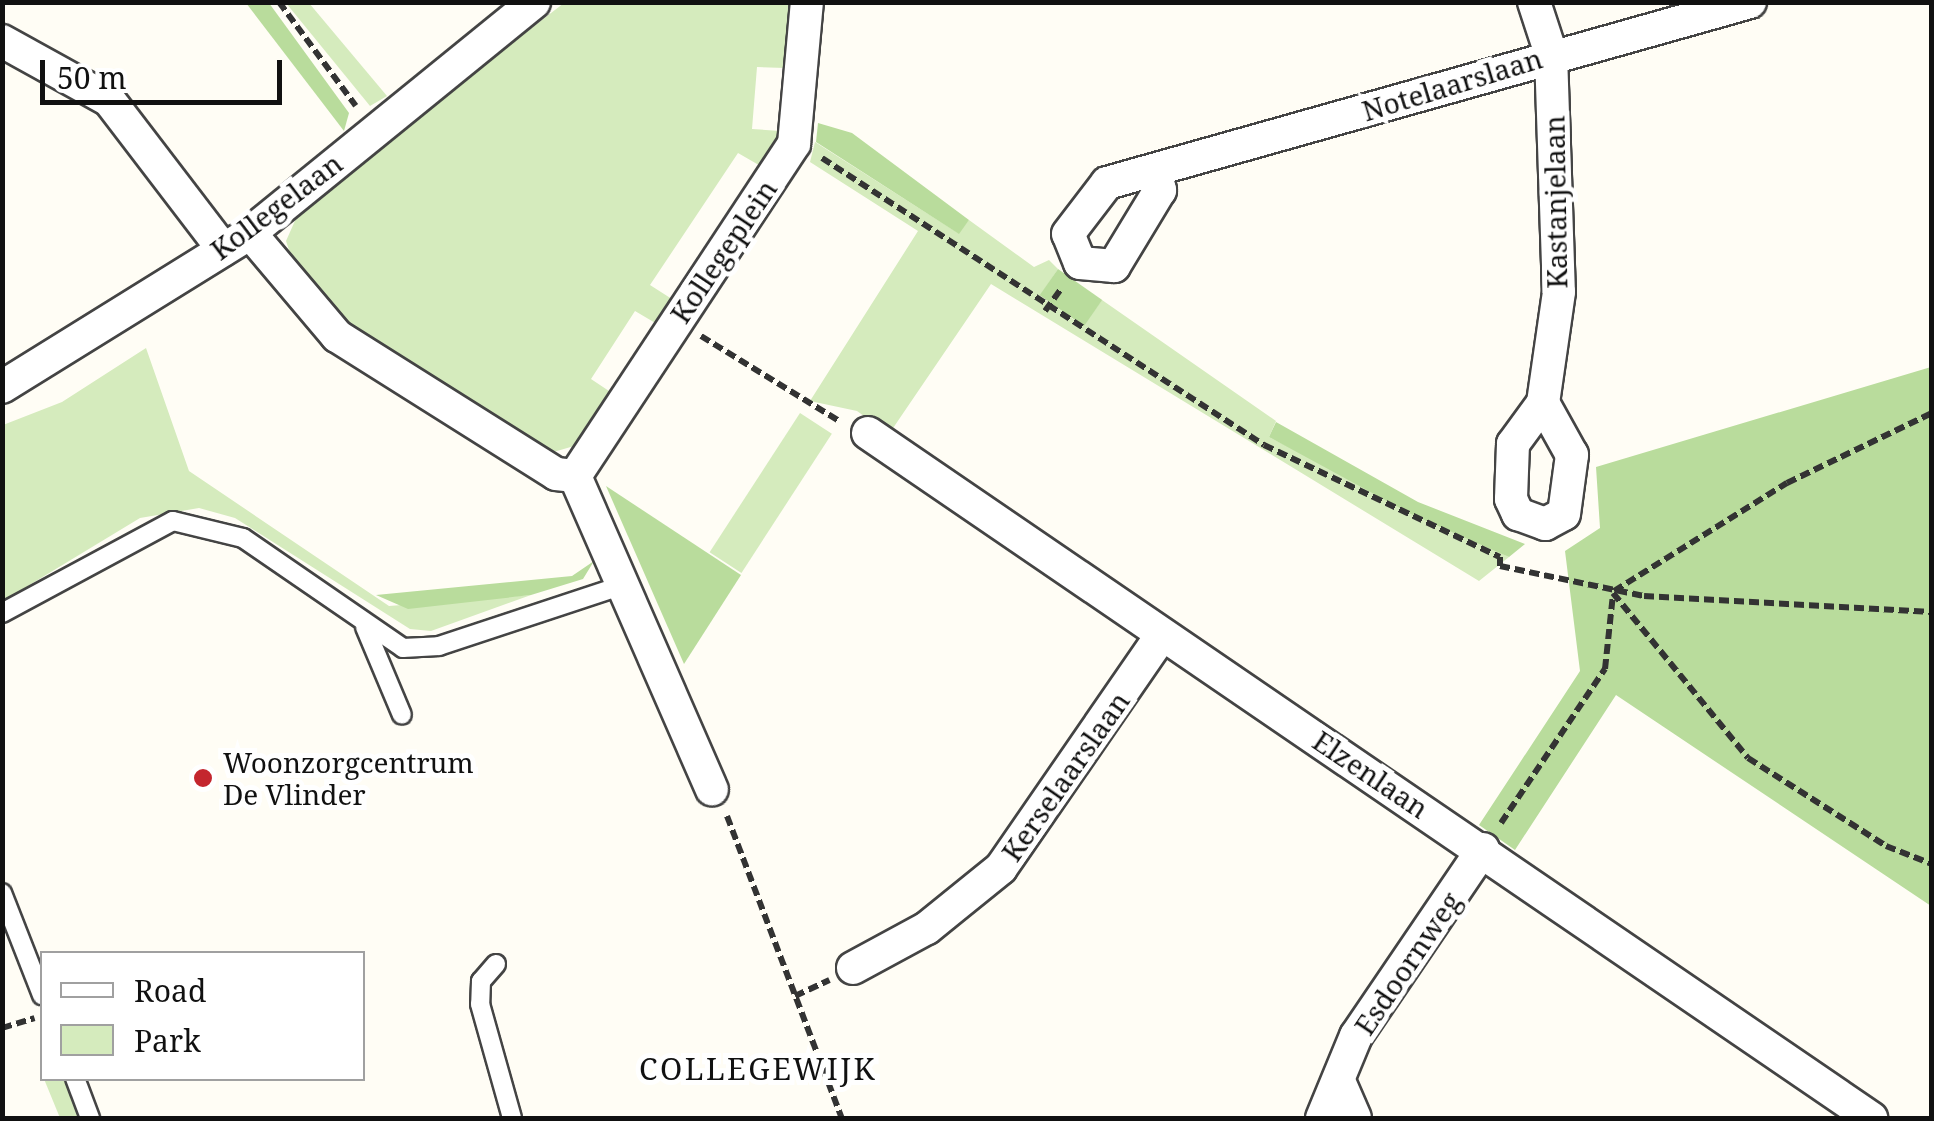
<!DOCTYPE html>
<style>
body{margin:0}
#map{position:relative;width:1934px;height:1121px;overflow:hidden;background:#fffdf5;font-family:"Noto Serif",serif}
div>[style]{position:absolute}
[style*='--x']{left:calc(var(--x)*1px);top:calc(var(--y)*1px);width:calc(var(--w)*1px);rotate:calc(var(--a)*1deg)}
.green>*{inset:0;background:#d5ebbd;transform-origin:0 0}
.forest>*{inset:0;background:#b9dc9c;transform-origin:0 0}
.path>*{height:6px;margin-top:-3px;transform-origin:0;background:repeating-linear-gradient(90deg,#333 0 10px,transparent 0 15px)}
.roads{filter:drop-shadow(2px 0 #444) drop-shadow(-2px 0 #444) drop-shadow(0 2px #444) drop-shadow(0 -2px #444)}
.service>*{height:18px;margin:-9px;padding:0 9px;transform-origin:9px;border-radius:9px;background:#fff}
.minor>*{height:32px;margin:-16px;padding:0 16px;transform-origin:16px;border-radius:16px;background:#fff}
.dots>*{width:28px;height:28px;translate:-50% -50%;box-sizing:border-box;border:5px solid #fff;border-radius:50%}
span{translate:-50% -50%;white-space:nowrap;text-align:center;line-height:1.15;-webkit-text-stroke:10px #fff;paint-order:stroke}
.street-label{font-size:28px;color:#111}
.poi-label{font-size:28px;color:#111}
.left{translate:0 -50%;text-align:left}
.neighbourhood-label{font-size:30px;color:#111;letter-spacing:2.5px}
.frame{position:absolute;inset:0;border:5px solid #111;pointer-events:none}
.legend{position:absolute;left:40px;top:951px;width:325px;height:130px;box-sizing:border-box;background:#fff;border:2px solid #a0a0a0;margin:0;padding:12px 18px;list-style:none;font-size:30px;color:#111}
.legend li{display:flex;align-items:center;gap:20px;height:50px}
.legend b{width:50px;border:2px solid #a0a0a0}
.scale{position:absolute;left:40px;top:60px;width:242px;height:45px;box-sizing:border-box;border:5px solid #111;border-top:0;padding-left:12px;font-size:30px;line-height:35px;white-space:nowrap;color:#111;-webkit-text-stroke:8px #fff;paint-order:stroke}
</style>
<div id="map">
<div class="green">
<i style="clip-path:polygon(286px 3px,309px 3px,387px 96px,370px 106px)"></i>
<i style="clip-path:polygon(564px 3px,791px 3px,785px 68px,757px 67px,752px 129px,780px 131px,775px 150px,764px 168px,738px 153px,650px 285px,675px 301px,657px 324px,635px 311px,591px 379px,612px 393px,581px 444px,550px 453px,348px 325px,293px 262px,286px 241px,302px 205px)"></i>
<i style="clip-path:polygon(815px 142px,958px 233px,969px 220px,1034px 267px,1049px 260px,1058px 269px,1040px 296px,1083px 326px,1102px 300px,1276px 421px,1269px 437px,1509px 557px,1479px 581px,991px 284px,889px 434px,857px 411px,810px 401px,918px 231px,810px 162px)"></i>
<i style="clip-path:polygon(146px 348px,189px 471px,389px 606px,531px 595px,431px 631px,410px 629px,235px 518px,199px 508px,140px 518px,3px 601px,3px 425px,62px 402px)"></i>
<i style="left:800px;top:413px;width:38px;height:166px;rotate:33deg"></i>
<i style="clip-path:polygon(44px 1079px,65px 1079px,80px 1118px,60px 1118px)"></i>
</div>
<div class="forest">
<i style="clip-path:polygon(246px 3px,269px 3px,349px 113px,344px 131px)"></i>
<i style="clip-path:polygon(818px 123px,852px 133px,969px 220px,959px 234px,816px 142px)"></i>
<i style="left:1058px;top:269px;width:54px;height:32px;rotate:35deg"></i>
<i style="clip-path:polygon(1931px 367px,1931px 906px,1616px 695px,1515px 850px,1479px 825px,1580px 671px,1565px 551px,1600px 528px,1596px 467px)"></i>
<i style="clip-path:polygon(1276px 422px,1418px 502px,1525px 544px,1509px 557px,1411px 514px,1269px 437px)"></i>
<i style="clip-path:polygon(606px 486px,741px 575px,684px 664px)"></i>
<i style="clip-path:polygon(594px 561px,583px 579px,531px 595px,408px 609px,376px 595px,572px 576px)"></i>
</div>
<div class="path">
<i style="--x:279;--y:2;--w:129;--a:53.5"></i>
<i style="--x:822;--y:158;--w:527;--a:33"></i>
<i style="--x:1264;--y:445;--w:261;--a:25.4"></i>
<i style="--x:1500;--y:557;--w:9;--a:90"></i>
<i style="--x:1500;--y:566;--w:147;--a:11.8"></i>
<i style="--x:1644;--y:596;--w:288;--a:3.2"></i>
<i style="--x:1045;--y:311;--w:29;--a:-54"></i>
<i style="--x:701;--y:336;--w:162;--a:31.6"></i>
<i style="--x:1614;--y:591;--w:204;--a:-32"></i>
<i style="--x:1787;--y:483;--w:161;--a:-25.8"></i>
<i style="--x:1613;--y:593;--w:213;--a:50.7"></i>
<i style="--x:1748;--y:758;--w:164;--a:32.5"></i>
<i style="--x:1886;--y:846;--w:49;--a:21.4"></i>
<i style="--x:727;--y:816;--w:323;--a:69.2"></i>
<i style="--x:1501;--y:823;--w:186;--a:-56"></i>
<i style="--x:1605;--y:669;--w:75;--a:-83.9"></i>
<i style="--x:795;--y:996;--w:38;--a:-25"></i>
<i style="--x:2;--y:1028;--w:34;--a:-17"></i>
</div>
<div class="roads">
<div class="service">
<i style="--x:2;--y:613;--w:194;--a:-28.3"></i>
<i style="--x:173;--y:521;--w:72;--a:13.7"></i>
<i style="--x:243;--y:538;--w:194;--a:34.5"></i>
<i style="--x:403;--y:648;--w:36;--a:-3"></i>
<i style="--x:439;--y:646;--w:194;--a:-18.3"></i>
<i style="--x:365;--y:627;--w:95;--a:67.2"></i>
<i style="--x:2;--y:893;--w:110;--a:68.6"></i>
<i style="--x:496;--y:964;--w:23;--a:131"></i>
<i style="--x:481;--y:981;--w:23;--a:92"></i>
<i style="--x:480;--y:1004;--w:118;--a:74.3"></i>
<i style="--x:75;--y:1078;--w:43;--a:69.4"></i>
</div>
<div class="minor">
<i style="--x:1534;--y:2;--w:55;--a:71.9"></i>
<i style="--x:1551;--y:54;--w:238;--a:88.1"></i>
<i style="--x:1559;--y:292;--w:112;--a:98.2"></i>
<i style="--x:1543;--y:403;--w:51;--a:126.2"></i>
<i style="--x:1513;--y:444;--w:55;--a:92.1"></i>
<i style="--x:1511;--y:499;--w:17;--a:65"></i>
<i style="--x:1518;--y:514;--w:29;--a:20"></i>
<i style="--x:1545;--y:524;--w:21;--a:-28"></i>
<i style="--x:1564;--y:514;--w:60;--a:-82.3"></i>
<i style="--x:1572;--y:455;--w:60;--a:-119.1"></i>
<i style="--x:2;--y:41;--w:122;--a:28.9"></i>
<i style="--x:109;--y:100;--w:188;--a:52.6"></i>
<i style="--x:1156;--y:175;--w:16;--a:75"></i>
<i style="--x:1160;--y:190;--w:89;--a:121.2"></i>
<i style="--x:1114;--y:266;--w:34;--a:-175"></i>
<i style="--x:1080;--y:263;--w:31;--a:-112"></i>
<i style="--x:1068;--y:234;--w:64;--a:-52.6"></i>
<i style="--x:1107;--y:183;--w:668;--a:-15.72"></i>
<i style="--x:250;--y:233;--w:135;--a:49.8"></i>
<i style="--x:337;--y:336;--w:259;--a:32.2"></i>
<i style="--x:556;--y:474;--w:19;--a:6"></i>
<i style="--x:575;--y:476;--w:342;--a:66.4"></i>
<i style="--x:2;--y:387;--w:292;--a:-31.8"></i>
<i style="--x:250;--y:233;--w:366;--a:-39.1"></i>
<i style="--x:868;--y:433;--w:1215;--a:34.33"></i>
<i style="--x:575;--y:476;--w:398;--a:-56.6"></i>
<i style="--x:794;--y:144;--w:143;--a:-84.8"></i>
<i style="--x:853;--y:968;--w:84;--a:-28.4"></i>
<i style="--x:927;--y:928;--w:95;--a:-39"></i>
<i style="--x:1001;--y:868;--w:283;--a:-55.4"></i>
<i style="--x:1339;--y:1081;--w:40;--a:66.6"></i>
<i style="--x:1322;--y:1118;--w:89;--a:-67.5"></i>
<i style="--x:1356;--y:1036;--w:226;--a:-55.8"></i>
</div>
</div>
<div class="dots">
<i style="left:203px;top:778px;background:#c4262e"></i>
</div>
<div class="street-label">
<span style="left:1452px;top:84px;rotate:-17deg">Notelaarslaan</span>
<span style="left:1555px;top:202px;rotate:-91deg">Kastanjelaan</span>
<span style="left:276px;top:206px;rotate:-37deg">Kollegelaan</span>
<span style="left:723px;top:251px;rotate:-56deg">Kollegeplein</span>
<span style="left:1371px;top:774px;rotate:34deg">Elzenlaan</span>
<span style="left:1065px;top:776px;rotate:-55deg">Kerselaarslaan</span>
<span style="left:1407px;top:963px;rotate:-56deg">Esdoornweg</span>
</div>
<div class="poi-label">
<span class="left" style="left:223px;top:778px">Woonzorgcentrum<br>De Vlinder</span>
</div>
<div class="neighbourhood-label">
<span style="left:758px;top:1069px">COLLEGEWIJK</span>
</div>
<div class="frame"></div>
<ul class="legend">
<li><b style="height:12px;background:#fff"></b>Road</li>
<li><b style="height:28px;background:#d5ebbd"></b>Park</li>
</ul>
<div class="scale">50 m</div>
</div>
